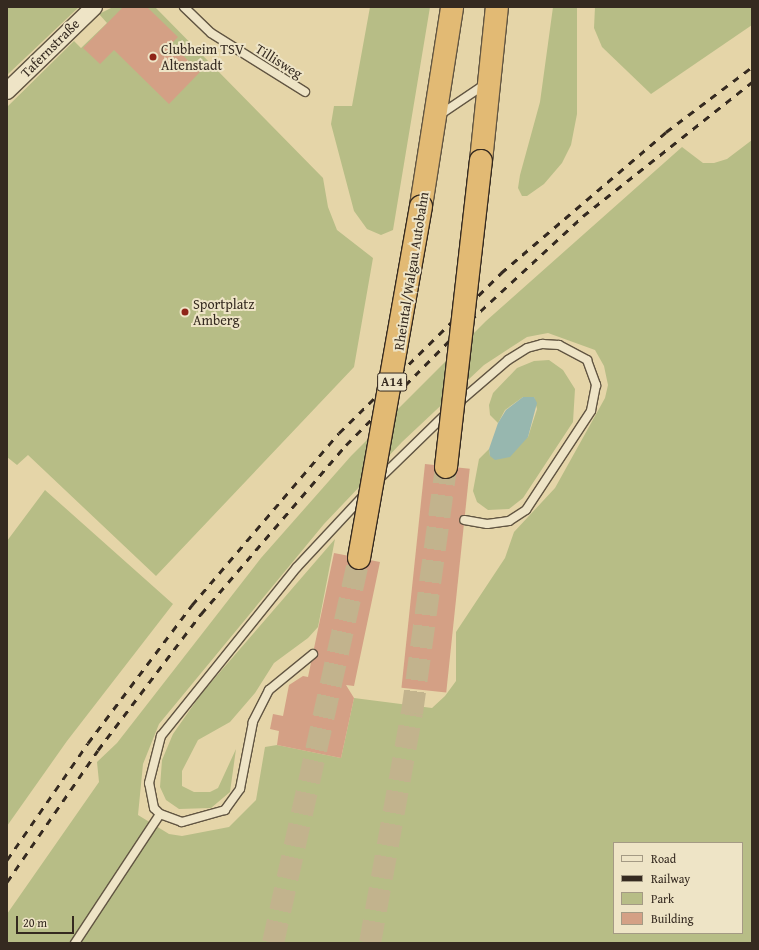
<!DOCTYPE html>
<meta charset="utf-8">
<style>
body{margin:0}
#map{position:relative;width:759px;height:950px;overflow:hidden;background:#e5d5a8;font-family:"Gentium Book Plus",serif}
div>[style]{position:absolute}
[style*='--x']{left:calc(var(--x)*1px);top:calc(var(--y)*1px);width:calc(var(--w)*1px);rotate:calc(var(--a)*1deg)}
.green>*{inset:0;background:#b7bd86}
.water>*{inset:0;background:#97b7af}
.building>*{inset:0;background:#d4a085;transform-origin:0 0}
.highway-tunnel>*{height:22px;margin-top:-11px;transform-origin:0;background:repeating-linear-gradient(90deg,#c2b38d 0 22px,transparent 0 33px)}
.roads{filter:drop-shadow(1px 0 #615542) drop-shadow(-1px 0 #615542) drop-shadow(0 1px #615542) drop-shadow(0 -1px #615542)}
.lane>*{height:8px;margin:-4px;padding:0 4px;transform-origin:4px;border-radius:4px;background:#eee4c6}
.street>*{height:16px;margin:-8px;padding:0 8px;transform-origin:8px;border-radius:8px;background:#eee4c6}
.highway>*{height:22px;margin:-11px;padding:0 11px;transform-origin:11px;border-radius:11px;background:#e2ba74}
.rail>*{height:3px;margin-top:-1.5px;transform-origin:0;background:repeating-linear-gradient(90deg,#352a20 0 7px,transparent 0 14px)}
.bridges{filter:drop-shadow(1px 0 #352a20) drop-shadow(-1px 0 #352a20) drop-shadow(0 1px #352a20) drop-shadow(0 -1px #352a20)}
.highway-bridge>*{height:22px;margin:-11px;padding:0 11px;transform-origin:11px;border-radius:11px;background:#e2ba74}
.dots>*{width:11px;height:11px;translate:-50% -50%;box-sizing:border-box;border:2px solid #eee4c6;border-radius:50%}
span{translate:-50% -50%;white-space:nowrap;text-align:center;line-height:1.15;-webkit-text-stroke:4px #eee4c6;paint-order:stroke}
.shield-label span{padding:1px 3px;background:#eee4c6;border:1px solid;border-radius:3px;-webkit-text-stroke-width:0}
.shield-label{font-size:13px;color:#352a20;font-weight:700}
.street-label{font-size:14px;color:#352a20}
.poi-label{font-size:14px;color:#352a20}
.left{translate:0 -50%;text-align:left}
.frame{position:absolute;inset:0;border:8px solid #352a20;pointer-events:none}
.legend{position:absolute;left:613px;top:842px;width:130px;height:92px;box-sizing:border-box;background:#eee4c6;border:1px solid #a49a84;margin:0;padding:5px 7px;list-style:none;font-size:12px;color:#352a20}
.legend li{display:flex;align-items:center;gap:8px;height:20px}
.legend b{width:20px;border:1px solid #a49a84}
.scale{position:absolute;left:16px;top:916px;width:58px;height:18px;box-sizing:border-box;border:2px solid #352a20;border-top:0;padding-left:5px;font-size:12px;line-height:14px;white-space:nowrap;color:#352a20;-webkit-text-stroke:3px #eee4c6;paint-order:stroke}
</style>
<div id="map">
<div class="green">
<i style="clip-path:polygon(7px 7px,79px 7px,7px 75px)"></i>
<i style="clip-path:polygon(113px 7px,155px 7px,323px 178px,328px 207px,337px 230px,373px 258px,354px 367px,156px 576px,28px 455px,17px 465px,7px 457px,7px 107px,74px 41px,81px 48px,107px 23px,99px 14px)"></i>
<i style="clip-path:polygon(370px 7px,430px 7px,393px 230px,381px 235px,367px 229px,354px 211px,331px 124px,334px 106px,352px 106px)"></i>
<i style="clip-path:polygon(553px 7px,577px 7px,577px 114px,571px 145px,562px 163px,544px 184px,527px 196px,522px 196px,518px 188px,520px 175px,540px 102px)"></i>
<i style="clip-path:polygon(595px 7px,752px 7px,752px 25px,651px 94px,602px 47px,594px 28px)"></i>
<i style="clip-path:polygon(evenodd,752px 140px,752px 943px,7px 943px,7px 914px,99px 782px,97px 762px,117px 743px,261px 558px,351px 456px,486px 321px,682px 147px,703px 163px,714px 163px,727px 159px,752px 140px,548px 333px,595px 350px,604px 366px,608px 385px,605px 398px,555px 488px,514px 532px,505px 558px,456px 632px,456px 681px,445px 696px,432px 708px,354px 698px,341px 758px,277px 745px,265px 747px,256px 800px,229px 827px,182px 836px,169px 834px,138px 815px,143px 764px,159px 724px,324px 524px,402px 442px,484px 365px,527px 337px,548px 333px,752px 140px,614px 843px,742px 843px,742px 933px,614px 933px,614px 843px)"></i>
<i style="clip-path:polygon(549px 360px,563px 370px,575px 389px,573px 422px,523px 498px,509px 509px,488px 510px,477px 502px,473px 491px,479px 459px,489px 449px,490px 456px,528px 437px,537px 409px,534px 397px,523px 397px,505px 410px,498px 423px,490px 415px,489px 405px,493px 393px,517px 368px,534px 361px)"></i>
<i style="clip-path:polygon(45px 490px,173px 604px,67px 741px,7px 826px,7px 541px)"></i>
<i style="clip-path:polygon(335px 539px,318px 627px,308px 638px,274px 663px,255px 693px,230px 722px,198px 740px,182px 771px,182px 786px,194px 792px,210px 792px,218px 788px,236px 749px,230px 792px,211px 808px,179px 809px,166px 800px,160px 787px,162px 760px,173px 734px,201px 694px)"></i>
</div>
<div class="water">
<i style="clip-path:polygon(523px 397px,534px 397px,537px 403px,528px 437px,510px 457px,495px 460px,490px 456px,489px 449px,498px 423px,506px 410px)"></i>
</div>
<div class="building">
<i style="clip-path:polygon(123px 7px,147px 7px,178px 37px,171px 44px,200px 72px,169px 104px,114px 50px,100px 64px,83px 48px)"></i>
<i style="left:425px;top:464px;width:45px;height:225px;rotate:6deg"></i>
<i style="clip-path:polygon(334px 553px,380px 562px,354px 686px,346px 685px,354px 698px,341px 758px,277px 745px,279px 731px,270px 729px,273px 714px,283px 716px,289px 685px,303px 676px,308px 677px)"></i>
</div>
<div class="highway-tunnel">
<i style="--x:273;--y:943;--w:394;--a:-77.4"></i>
<i style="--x:370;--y:943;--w:234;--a:-79.7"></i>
<i style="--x:412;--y:713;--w:248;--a:-82.1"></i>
</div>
<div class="roads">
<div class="lane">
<i style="--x:184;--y:7;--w:37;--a:44"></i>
<i style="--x:211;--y:33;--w:111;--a:32.1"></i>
<i style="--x:438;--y:116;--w:59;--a:-34"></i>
<i style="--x:458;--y:403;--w:66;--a:-40.7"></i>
<i style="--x:508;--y:360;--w:22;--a:-32"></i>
<i style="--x:527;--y:348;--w:16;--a:-15"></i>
<i style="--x:542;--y:344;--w:17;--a:3"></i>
<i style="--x:559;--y:345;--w:32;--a:28"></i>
<i style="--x:587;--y:360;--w:27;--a:70"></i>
<i style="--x:596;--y:385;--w:26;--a:101"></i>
<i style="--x:591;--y:411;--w:118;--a:123.3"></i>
<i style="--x:526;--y:510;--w:20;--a:147"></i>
<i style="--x:509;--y:521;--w:22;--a:172"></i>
<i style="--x:487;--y:524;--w:23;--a:-170"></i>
<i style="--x:377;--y:481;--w:99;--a:-44.2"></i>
<i style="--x:313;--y:654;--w:57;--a:140.7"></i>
<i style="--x:269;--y:690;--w:36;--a:117"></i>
<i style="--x:253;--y:722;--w:68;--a:101"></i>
<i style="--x:240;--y:789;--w:26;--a:126"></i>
<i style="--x:225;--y:810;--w:45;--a:164.4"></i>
<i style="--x:182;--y:822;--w:23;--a:-160"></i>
<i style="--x:160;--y:814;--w:8;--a:-135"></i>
<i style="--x:154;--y:808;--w:25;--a:-101"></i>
<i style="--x:149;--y:783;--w:49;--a:-75.7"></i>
<i style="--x:161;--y:736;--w:217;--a:-51.2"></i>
<i style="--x:297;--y:567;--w:100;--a:-47"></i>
<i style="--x:75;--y:943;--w:154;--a:-56.6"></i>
</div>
<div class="street">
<i style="--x:7;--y:91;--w:121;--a:-44"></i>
</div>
<div class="highway">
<i style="--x:481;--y:161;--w:155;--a:-84.1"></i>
<i style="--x:421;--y:206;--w:201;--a:-81.1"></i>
</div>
</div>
<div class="rail">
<i style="--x:7;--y:860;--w:142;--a:-55.3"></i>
<i style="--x:88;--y:743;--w:173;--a:-53"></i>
<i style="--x:192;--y:605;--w:226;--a:-49.5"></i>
<i style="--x:339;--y:433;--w:228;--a:-44.6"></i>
<i style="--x:501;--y:273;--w:217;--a:-40.5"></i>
<i style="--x:666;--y:132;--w:108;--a:-37.1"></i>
<i style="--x:7;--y:882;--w:160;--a:-55.4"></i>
<i style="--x:98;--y:750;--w:171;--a:-52.9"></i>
<i style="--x:201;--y:614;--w:223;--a:-49.4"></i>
<i style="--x:346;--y:445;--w:162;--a:-45.3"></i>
<i style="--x:460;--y:330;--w:168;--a:-42.8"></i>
<i style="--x:583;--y:216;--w:216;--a:-38.4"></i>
</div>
<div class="bridges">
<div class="highway-bridge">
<i style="--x:446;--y:467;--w:308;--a:-83.5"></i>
<i style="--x:359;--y:558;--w:357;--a:-80"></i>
</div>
</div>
<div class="dots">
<i style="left:153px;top:57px;background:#8f2418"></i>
<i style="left:185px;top:312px;background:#8f2418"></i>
</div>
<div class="shield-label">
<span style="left:392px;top:382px">A14</span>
</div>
<div class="street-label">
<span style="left:50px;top:48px;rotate:-45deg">Tafernstraße</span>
<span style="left:279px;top:61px;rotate:32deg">Tillisweg</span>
<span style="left:411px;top:271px;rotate:-81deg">Rheintal/Walgau Autobahn</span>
</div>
<div class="poi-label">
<span class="left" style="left:161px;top:57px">Clubheim TSV<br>Altenstadt</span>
<span class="left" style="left:193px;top:312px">Sportplatz<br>Amberg</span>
</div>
<div class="frame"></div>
<ul class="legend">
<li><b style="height:5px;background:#eee4c6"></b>Road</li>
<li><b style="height:5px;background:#352a20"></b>Railway</li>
<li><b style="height:11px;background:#b7bd86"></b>Park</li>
<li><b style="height:11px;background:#d4a085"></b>Building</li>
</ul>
<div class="scale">20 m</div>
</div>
